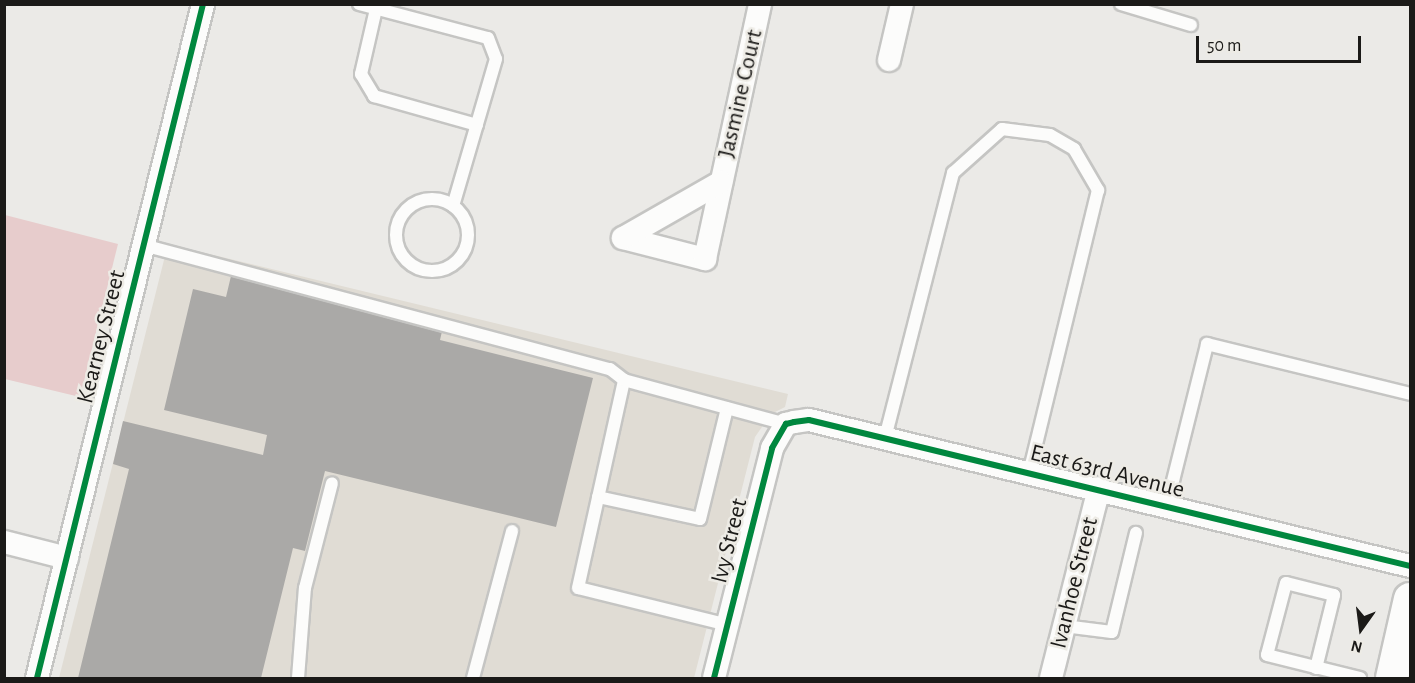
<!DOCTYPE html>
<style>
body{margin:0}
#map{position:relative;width:1415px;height:683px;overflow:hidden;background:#ebeae7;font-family:"Alegreya Sans",sans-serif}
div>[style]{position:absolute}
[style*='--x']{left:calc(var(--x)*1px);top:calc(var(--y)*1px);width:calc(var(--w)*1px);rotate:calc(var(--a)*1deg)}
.built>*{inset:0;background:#e0dcd4}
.green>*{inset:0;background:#e7cccc}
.building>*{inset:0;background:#aaa9a7}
.roads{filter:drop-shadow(2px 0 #c5c5c3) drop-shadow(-2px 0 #c5c5c3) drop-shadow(0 2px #c5c5c3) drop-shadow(0 -2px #c5c5c3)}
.lane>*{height:12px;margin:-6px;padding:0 6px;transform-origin:6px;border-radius:6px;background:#fcfcfb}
.lane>.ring{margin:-6px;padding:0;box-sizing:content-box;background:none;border:12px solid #fcfcfb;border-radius:50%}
.street>*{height:22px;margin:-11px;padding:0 11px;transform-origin:11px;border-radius:11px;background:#fcfcfb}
.secondary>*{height:32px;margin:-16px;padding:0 16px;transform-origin:16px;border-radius:16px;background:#fcfcfb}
.cycleway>*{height:6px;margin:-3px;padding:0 3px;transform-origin:3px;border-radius:3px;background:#00873e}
span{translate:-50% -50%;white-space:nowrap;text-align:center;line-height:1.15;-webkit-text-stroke:5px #edebe5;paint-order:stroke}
.street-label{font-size:24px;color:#1b1a18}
.frame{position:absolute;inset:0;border:6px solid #1b1a18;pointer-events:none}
.north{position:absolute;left:1331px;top:599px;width:60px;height:60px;-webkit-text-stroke:4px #edebe5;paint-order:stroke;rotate:194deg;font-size:16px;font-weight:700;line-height:24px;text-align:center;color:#1b1a18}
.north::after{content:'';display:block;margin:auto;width:21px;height:27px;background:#1b1a18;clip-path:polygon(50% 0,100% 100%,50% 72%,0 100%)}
.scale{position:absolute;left:1196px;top:36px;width:165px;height:27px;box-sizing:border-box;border:3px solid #1b1a18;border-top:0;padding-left:8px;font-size:18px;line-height:21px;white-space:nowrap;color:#1b1a18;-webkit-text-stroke:4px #edebe5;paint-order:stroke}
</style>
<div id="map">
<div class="built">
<i style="clip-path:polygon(168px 244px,788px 394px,785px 407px,771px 414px,755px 437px,694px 678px,59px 678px)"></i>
</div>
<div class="green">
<i style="clip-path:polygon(5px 215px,118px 244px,80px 397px,5px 379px)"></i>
</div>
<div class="building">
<i style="clip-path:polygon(231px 276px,443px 327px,440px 340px,593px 378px,556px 527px,325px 471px,305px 551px,293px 548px,261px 678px,78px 678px,129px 469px,113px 464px,123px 421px,263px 455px,267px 435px,164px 410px,193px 289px,226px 297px)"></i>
</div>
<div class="roads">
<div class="lane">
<i style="--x:359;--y:4;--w:133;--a:14.8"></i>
<i style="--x:488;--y:38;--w:22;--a:69"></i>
<i style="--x:496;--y:59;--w:153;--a:106.3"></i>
<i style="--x:1121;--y:4;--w:73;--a:16.7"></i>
<i style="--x:376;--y:9;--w:67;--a:103"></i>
<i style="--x:361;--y:74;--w:26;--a:59"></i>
<i style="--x:374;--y:96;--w:107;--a:15.7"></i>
<i class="ring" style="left:396px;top:199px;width:60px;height:60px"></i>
<i style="--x:143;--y:245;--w:483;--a:14.9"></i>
<i style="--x:610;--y:369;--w:18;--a:38"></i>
<i style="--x:885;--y:438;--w:274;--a:-75.6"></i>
<i style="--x:953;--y:173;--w:66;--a:-41.9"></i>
<i style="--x:1002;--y:129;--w:48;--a:7.1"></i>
<i style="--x:1050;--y:135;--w:28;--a:30"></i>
<i style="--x:1074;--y:149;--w:48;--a:59.7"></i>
<i style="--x:1098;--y:190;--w:290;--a:103.7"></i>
<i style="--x:598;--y:497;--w:104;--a:12.2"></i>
<i style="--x:700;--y:519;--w:114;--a:-76.3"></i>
<i style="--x:1167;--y:505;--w:166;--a:-76"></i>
<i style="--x:1207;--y:344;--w:209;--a:13.8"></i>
<i style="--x:728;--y:625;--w:154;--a:-166.1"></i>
<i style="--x:578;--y:588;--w:213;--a:-77.5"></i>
<i style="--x:624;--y:380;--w:168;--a:15.2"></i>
<i style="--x:1064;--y:626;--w:48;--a:7.1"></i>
<i style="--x:1112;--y:632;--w:102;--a:-76.4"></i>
<i style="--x:1316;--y:668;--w:75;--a:-76.1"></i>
<i style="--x:1334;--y:595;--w:49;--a:-166"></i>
<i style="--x:1286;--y:583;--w:74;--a:104.8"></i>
<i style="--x:1267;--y:655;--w:96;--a:13.9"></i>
<i style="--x:298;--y:678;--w:90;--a:-85.6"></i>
<i style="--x:305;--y:588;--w:108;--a:-75.6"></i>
<i style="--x:473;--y:678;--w:152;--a:-75.1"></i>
</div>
<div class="street">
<i style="--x:889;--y:60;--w:57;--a:-76.9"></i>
<i style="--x:623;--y:238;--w:85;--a:14.4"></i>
<i style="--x:705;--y:259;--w:261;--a:-77.8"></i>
<i style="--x:623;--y:238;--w:113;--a:-29.7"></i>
<i style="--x:4;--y:542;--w:65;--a:14.3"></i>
<i style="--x:37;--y:678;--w:694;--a:-76.16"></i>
<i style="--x:714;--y:678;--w:237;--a:-75.8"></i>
<i style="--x:772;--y:448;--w:28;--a:-60"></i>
<i style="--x:786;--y:424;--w:8;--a:-14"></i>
<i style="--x:794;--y:422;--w:15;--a:-8"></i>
<i style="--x:809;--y:420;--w:618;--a:13.65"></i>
<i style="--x:1051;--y:678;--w:196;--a:-75.8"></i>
</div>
<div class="secondary">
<i style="--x:1392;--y:678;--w:81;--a:-77.2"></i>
</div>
</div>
<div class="cycleway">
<i style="--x:37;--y:678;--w:694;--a:-76.16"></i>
<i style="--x:714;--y:678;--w:237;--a:-75.8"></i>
<i style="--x:772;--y:448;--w:28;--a:-60"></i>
<i style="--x:786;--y:424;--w:8;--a:-14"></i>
<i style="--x:794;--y:422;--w:15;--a:-8"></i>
<i style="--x:809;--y:420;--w:618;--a:13.65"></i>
</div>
<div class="street-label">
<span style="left:741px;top:94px;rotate:-77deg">Jasmine Court</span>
<span style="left:102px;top:337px;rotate:-76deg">Kearney Street</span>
<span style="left:1107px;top:472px;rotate:14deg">East 63rd Avenue</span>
<span style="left:730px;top:541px;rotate:-76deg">Ivy Street</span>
<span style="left:1075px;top:583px;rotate:-76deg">Ivanhoe Street</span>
</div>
<div class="frame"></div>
<div class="north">N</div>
<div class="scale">50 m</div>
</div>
